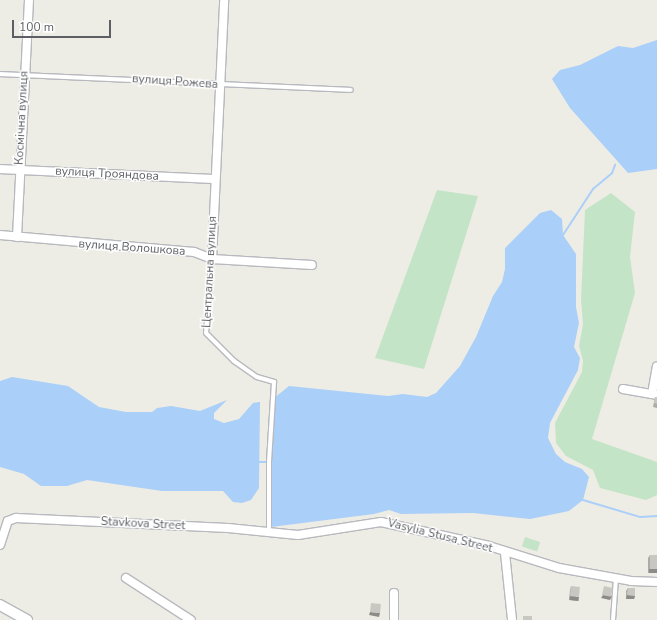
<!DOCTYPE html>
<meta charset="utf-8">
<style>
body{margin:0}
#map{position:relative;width:657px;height:620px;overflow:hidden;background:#eeede5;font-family:"Nunito Sans",sans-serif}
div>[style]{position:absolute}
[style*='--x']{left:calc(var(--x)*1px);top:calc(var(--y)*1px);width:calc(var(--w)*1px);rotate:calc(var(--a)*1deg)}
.green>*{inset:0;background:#c3e4c6;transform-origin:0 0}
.water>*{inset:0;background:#aacff9}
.stream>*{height:2px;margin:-1px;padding:0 1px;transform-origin:1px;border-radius:1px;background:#aacff9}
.roads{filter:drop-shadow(1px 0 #b7b9be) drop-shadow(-1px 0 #b7b9be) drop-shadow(0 1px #b7b9be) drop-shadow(0 -1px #b7b9be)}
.service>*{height:4px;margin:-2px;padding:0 2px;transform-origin:2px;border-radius:2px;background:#fff}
.minor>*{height:8px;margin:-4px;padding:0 4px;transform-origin:4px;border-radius:4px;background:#fff}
.tertiary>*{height:10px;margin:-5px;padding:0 5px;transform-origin:5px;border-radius:5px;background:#fff}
.wall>*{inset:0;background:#adaba7}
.shaded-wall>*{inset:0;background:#8d8b88;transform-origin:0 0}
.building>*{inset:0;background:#c9c7c2;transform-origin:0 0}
span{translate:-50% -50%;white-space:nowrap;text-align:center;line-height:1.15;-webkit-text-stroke:3px #fff;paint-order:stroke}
.street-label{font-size:12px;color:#5d5f64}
.scale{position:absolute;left:12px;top:20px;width:99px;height:18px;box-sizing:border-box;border:2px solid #5d5f64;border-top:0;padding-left:5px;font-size:12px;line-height:14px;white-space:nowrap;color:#5d5f64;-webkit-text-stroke:3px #fff;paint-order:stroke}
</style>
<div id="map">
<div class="green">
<i style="clip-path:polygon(437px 190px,478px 196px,424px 369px,375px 358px)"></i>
<i style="clip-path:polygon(611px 193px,635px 212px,630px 257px,635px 293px,592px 439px,657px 462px,657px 495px,646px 500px,600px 488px,593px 470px,566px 456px,556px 443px,555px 423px,582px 372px,583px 361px,579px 346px,583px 324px,581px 300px,585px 210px)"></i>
<i style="left:525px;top:537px;width:16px;height:10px;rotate:18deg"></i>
</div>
<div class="water">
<i style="clip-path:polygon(657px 40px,657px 169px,628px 173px,570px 108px,552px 79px,560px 70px,580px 65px,618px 46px,633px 48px)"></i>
<i style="clip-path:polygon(551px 210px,562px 219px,563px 235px,576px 254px,576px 307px,579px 323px,574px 347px,580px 358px,578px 370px,550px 423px,548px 438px,556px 454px,565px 462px,582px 469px,589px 477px,583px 500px,569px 511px,530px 519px,473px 513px,401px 514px,389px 510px,374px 514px,271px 527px,269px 462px,273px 399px,289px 386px,388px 396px,403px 394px,427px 397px,436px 393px,460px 366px,476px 337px,493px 296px,502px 282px,505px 269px,505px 248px,540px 213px)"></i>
<i style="clip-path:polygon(12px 377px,68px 386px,99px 407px,126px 412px,152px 412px,157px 408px,171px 406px,200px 411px,227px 400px,214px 413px,214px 419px,224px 423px,239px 419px,253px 403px,260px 402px,259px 488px,251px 500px,242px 503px,233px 502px,223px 491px,162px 491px,87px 480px,67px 486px,41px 486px,24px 474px,0 467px,0 381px)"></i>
</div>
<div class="stream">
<i style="--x:563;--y:235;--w:55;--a:-56.9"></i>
<i style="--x:593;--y:189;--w:25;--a:-40"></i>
<i style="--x:612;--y:173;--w:9;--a:-69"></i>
<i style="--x:259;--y:462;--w:9;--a:0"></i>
<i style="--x:583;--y:500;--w:59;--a:16.6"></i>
<i style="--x:640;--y:517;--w:17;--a:-3"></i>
</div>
<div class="roads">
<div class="service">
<i style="--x:0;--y:74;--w:351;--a:2.6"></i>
<i style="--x:212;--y:259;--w:74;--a:94.6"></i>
<i style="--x:206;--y:333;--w:40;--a:45"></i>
<i style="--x:234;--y:361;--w:28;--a:35"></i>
<i style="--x:257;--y:377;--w:18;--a:16"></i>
<i style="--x:274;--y:382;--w:80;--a:93.6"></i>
<i style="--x:269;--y:462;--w:70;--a:90"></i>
<i style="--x:613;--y:620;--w:42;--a:-85.9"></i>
</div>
<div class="minor">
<i style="--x:0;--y:169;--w:215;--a:2.7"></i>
<i style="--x:0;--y:235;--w:195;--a:5"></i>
<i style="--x:194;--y:252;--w:19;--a:21"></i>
<i style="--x:212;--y:259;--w:100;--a:3.4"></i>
<i style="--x:17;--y:237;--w:237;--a:-87.1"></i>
<i style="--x:212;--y:259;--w:259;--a:-87.3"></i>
<i style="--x:623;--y:389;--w:35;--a:10"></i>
<i style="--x:652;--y:394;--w:28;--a:-80"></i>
<i style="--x:0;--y:545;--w:25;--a:-72"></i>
<i style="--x:8;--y:521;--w:9;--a:-21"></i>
<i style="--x:16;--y:518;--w:212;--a:2.7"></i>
<i style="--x:228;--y:528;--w:70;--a:5.7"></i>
<i style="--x:298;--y:535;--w:84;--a:-8.9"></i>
<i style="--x:381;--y:522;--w:111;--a:12.5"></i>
<i style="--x:489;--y:546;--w:73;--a:17.4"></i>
<i style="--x:559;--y:568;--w:73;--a:10.2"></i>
<i style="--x:631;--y:581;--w:26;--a:2"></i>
<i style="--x:505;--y:553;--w:67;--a:84"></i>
<i style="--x:126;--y:578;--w:77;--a:32.9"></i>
<i style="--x:394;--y:620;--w:27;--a:-90"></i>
</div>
<div class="tertiary">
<i style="--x:0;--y:605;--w:31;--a:29"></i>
</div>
</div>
<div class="wall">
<i style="clip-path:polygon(655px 397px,657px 397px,657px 408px,653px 407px)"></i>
<i style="clip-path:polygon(650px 555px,657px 555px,657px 573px,648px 573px,648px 558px)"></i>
<i style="clip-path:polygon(571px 586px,578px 601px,569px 600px,570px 590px)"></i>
<i style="clip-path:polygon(628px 588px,635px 596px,634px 599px,626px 599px,626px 591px)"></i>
</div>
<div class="shaded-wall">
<i style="left:649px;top:569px;width:8px;height:4px"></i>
<i style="clip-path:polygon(603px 595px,612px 596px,610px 600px,601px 598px)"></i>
<i style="clip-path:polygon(627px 595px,635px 596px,634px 599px,626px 599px)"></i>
<i style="left:570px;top:596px;width:9px;height:4px;rotate:6deg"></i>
<i style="clip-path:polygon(370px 612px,380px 613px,379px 617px,369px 615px)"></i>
</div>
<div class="building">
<i style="clip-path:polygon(655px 397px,657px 397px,657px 404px,654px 403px)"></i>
<i style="left:650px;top:555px;width:7px;height:14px"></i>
<i style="left:571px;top:586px;width:9px;height:10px;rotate:6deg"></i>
<i style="left:604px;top:586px;width:9px;height:9px;rotate:13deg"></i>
<i style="clip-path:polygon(628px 588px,635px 588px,635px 596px,627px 595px)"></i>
<i style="left:371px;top:603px;width:10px;height:9px;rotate:6deg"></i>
<i style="left:523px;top:616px;width:9px;height:4px"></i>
</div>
<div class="street-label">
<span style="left:175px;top:82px;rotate:4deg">вулиця Рожева</span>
<span style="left:22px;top:118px;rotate:-87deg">Космічна вулиця</span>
<span style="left:107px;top:174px;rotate:3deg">вулиця Трояндова</span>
<span style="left:132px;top:248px;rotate:4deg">вулиця Волошкова</span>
<span style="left:210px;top:272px;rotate:-87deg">Центральна вулиця</span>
<span style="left:143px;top:524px;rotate:3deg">Stavkova Street</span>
<span style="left:440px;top:536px;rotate:14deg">Vasylia Stusa Street</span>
</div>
<div class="scale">100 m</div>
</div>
